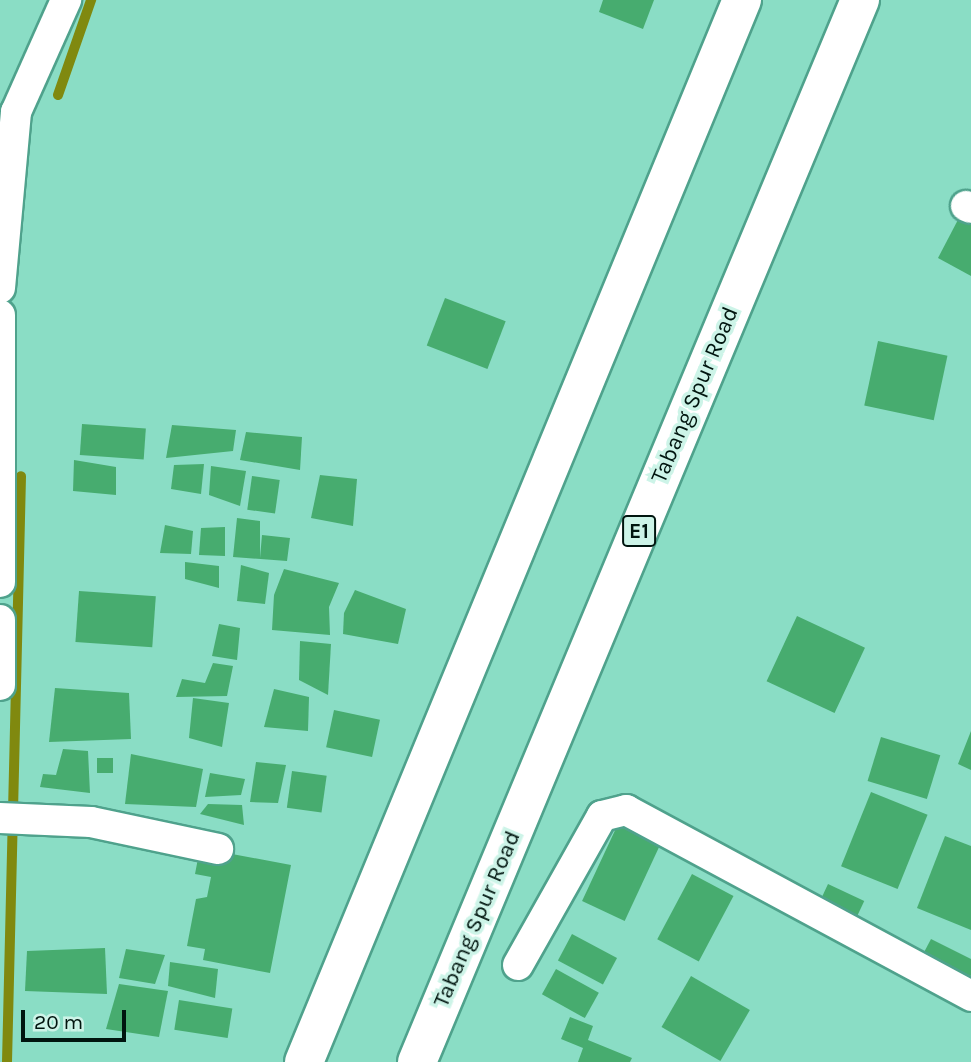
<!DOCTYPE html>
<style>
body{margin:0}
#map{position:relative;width:971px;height:1062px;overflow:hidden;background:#8addc5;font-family:Karla,sans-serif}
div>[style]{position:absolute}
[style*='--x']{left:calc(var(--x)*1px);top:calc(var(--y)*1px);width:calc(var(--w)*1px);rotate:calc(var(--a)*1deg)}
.stream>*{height:10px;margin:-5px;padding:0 5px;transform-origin:5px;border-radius:5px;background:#80890f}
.building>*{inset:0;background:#47ac6f;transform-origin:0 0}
.roads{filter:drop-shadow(2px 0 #4fa28c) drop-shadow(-2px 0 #4fa28c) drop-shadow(0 2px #4fa28c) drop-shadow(0 -2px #4fa28c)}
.street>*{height:30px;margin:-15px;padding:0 15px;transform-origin:15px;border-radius:15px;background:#fff}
.highway>*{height:38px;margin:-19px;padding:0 19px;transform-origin:19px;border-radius:19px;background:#fff}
span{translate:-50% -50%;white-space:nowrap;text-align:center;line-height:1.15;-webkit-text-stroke:7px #cdf4e8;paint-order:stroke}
.shield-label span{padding:2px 5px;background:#cdf4e8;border:2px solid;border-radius:5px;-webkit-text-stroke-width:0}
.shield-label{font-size:21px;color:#00150f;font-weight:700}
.street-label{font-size:23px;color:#00150f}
.scale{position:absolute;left:21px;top:1010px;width:105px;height:32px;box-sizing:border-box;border:4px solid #00150f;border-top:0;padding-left:9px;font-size:21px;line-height:24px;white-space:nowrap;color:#00150f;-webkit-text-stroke:5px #cdf4e8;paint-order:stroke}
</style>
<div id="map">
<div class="stream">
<i style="--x:58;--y:95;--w:101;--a:-70.8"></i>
<i style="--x:7;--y:1062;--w:586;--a:-88.63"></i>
</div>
<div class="building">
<i style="clip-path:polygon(603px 0,654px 0,643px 29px,599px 12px)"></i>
<i style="clip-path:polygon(961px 214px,971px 219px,971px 276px,938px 258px)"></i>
<i style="left:445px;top:298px;width:65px;height:51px;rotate:21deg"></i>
<i style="left:878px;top:341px;width:71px;height:66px;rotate:12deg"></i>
<i style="left:82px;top:424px;width:64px;height:31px;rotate:4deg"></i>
<i style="clip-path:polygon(172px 425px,236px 430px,233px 451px,166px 458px)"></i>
<i style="clip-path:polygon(246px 432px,302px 437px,300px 470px,240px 460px)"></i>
<i style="clip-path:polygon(74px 460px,116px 467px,116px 495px,73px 491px)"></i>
<i style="clip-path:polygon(204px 464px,201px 494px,171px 489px,174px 465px)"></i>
<i style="clip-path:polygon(211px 466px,246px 471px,240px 506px,209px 495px)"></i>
<i style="clip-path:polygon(320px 475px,357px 479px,353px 526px,311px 518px)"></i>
<i style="left:252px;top:476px;width:28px;height:34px;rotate:8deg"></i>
<i style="clip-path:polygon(237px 518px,260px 521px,260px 558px,262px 535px,290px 538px,287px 561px,233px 557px)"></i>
<i style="clip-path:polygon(165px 525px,193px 531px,191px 554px,160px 553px)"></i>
<i style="clip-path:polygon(225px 527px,225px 556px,199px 555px,201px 528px)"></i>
<i style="clip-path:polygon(185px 562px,219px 566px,219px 588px,185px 579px)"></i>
<i style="clip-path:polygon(241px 565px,269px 573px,265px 604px,237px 601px)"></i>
<i style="clip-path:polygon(284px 569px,339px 583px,329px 607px,330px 635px,272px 630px,274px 595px)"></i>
<i style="clip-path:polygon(355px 590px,406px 609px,398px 644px,343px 634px,344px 613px)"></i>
<i style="left:79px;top:591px;width:77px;height:51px;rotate:4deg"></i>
<i style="left:797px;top:616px;width:75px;height:72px;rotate:25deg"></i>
<i style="clip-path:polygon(219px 624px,240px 628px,237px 660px,212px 656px)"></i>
<i style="clip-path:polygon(300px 641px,331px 644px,328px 695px,299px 680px)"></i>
<i style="clip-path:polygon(213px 663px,233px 666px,227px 696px,176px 697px,182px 679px,205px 683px)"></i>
<i style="clip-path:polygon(55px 688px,129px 693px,131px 739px,49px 742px)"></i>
<i style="clip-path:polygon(274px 689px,309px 697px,308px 731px,264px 727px)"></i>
<i style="clip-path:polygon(193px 698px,229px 703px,222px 747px,189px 738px)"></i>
<i style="left:334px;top:710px;width:47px;height:38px;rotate:12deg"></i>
<i style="clip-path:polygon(971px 731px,971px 770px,958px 764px)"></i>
<i style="left:881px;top:737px;width:62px;height:46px;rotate:17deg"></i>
<i style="clip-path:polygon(63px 749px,88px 751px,90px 793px,40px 787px,43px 774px,56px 775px)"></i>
<i style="clip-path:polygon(131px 754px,203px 769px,196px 807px,125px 804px)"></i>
<i style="left:97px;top:758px;width:16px;height:15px"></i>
<i style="clip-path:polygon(256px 762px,286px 765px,278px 803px,250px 802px)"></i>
<i style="left:292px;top:771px;width:35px;height:37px;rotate:8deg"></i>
<i style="clip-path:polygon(210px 773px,245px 779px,241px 795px,205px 797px)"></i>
<i style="left:871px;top:792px;width:61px;height:80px;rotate:22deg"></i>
<i style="clip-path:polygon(208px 804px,242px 805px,244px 825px,200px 814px)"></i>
<i style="left:618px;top:824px;width:47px;height:85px;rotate:25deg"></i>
<i style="clip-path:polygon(945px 836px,971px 846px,971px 930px,917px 908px)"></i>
<i style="clip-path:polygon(200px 848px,291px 865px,270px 973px,203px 960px,205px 949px,187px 946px,196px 899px,207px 897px,211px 877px,195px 874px)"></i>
<i style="left:692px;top:874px;width:47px;height:74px;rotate:28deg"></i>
<i style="left:828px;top:884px;width:40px;height:25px;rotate:25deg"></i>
<i style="left:572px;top:934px;width:51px;height:30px;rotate:28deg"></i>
<i style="clip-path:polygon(931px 939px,971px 959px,971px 975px,967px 983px,921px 958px)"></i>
<i style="clip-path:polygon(105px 948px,107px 994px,25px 991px,27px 951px)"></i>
<i style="clip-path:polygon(126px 949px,165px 955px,155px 984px,119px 978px)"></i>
<i style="clip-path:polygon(170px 962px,218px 969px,215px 998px,168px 986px)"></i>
<i style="left:556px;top:969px;width:49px;height:29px;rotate:29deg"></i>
<i style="left:691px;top:976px;width:68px;height:59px;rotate:30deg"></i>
<i style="clip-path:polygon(119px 984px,168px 991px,159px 1037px,106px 1029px)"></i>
<i style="left:179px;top:1000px;width:54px;height:30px;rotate:9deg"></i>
<i style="clip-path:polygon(570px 1017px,593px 1026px,588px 1040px,632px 1058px,630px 1062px,578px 1062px,583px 1048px,561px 1039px)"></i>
</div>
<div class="roads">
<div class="street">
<i style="--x:966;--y:206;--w:5;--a:22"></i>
<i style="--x:0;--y:288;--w:177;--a:-84.8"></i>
<i style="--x:16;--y:112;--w:123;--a:-65.9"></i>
<i style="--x:0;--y:315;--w:267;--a:90"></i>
<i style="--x:0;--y:620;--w:65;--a:90"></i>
<i style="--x:0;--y:818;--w:91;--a:2.5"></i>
<i style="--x:91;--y:822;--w:130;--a:12"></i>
<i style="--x:518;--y:965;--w:171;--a:-60.6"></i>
<i style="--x:602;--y:816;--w:25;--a:-14"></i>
<i style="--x:626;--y:810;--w:392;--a:28.3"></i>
</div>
<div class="highway">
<i style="--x:304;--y:1062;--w:1149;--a:-67.59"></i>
<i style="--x:417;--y:1062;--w:1151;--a:-67.36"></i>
</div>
</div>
<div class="shield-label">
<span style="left:639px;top:531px">E1</span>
</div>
<div class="street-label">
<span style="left:695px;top:395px;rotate:-67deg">Tabang Spur Road</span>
<span style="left:477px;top:919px;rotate:-67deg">Tabang Spur Road</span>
</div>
<div class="scale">20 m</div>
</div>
